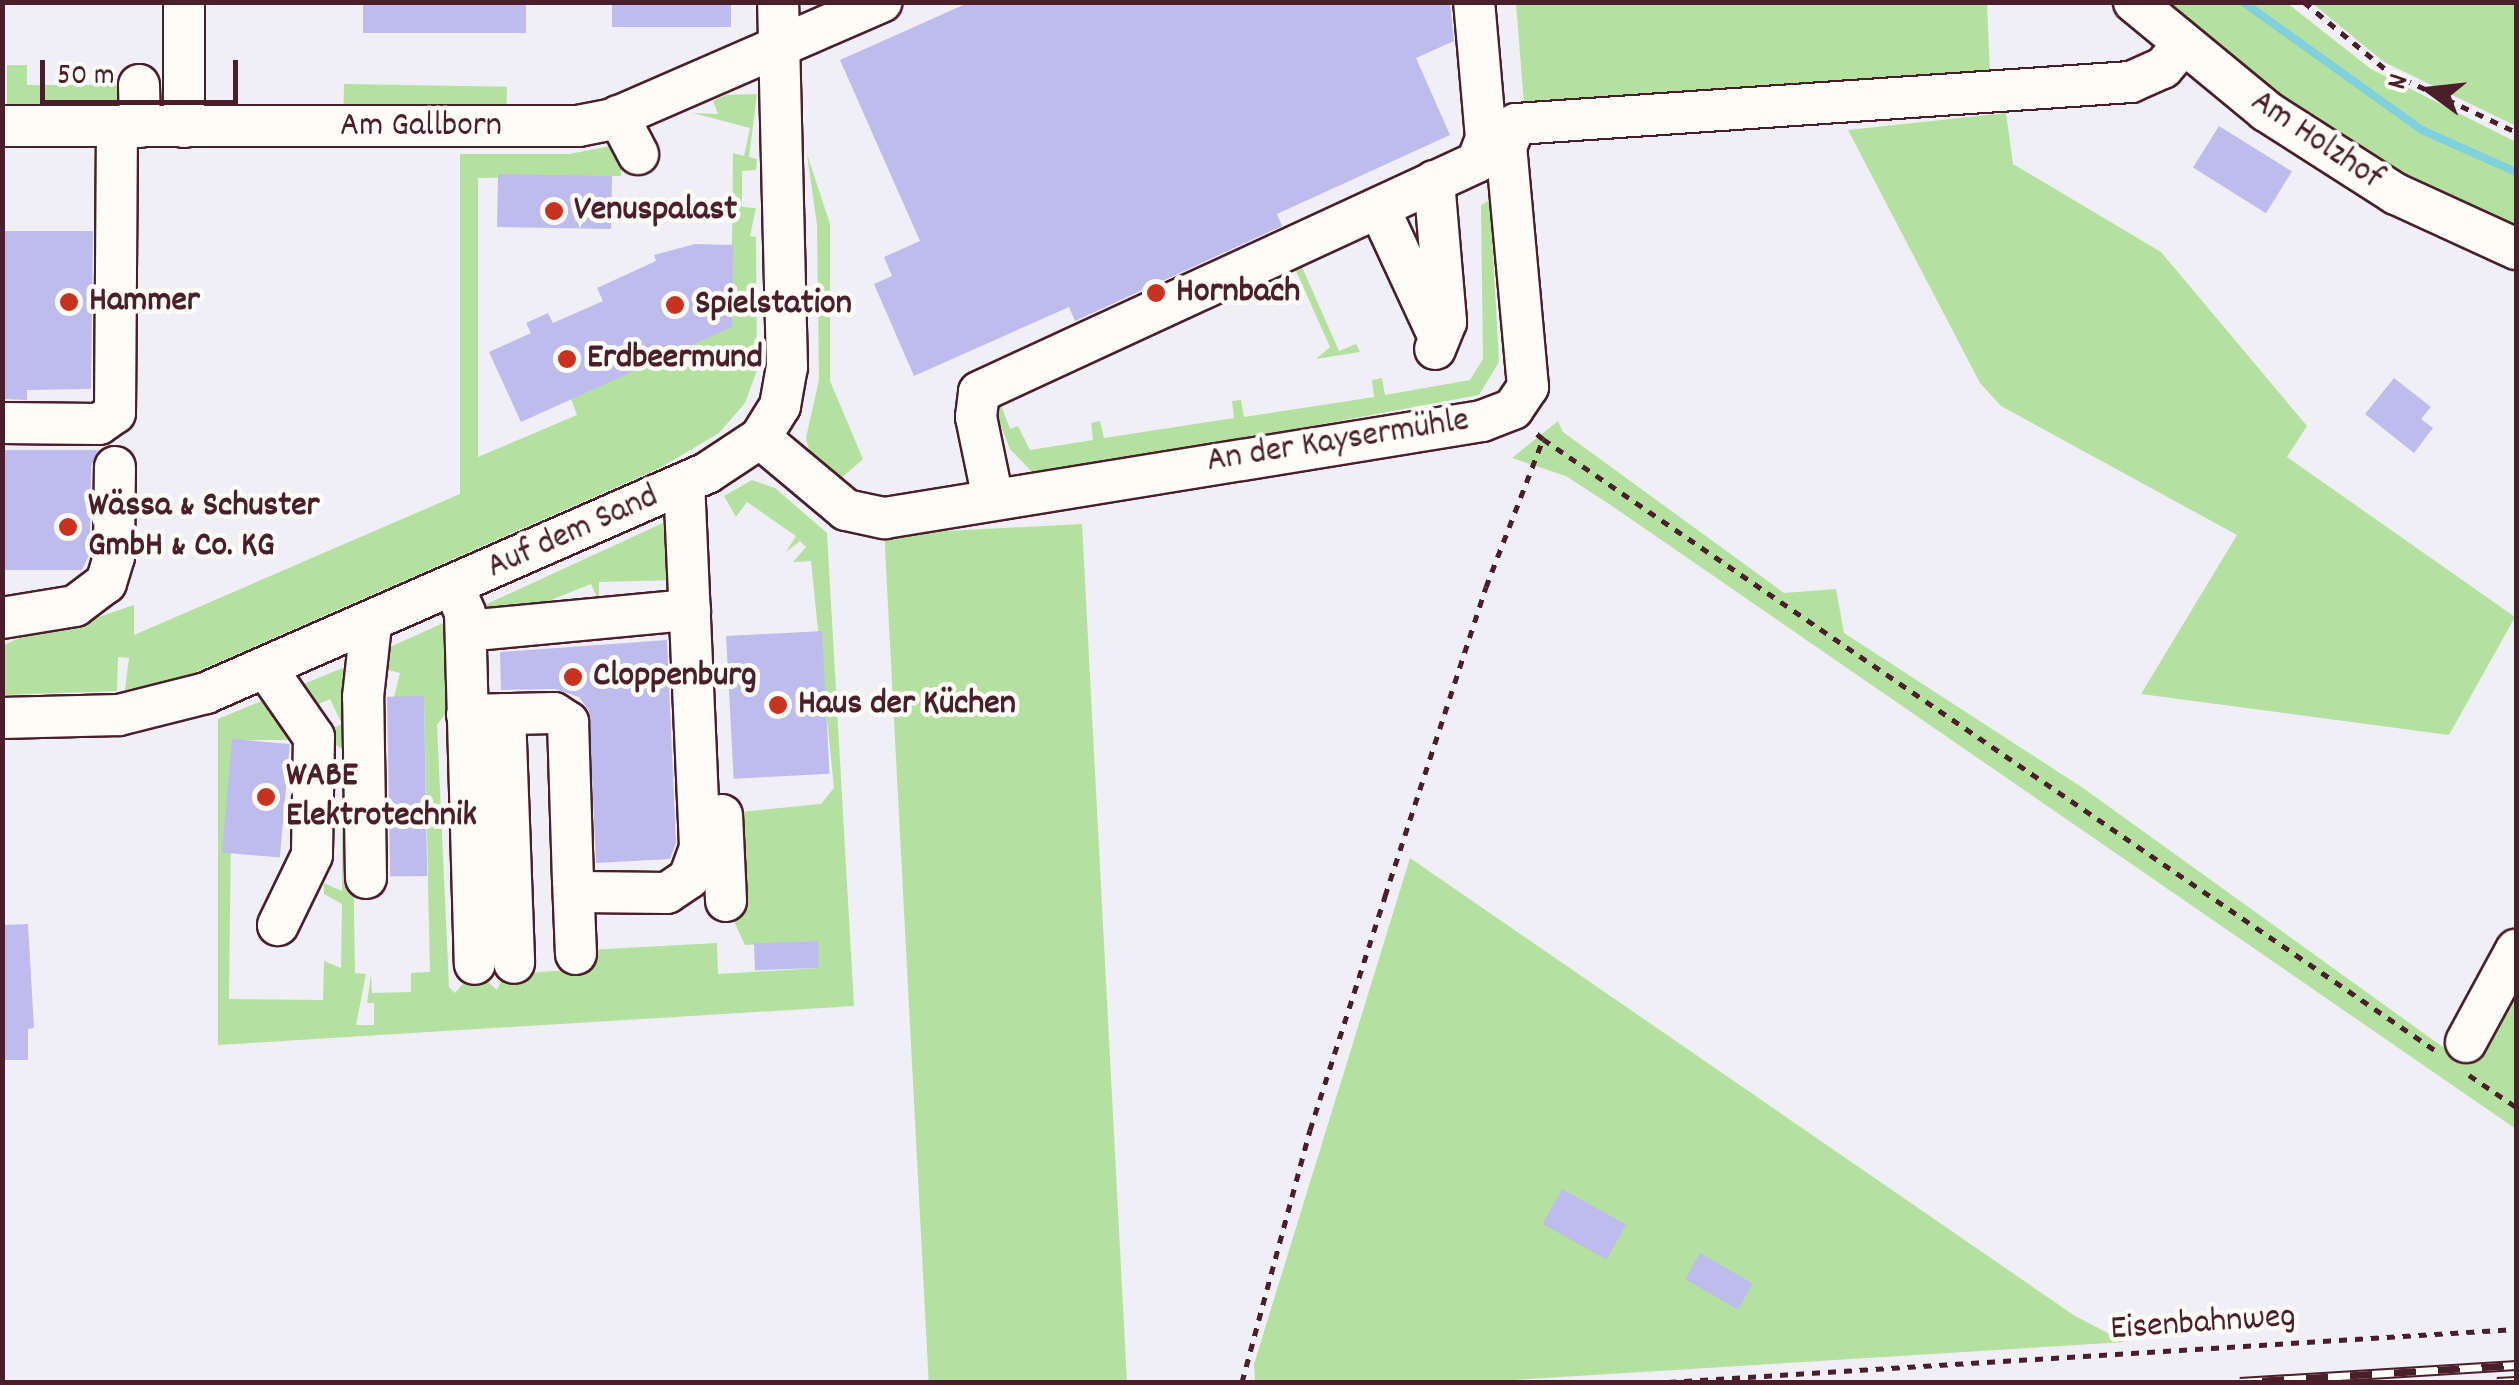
<!DOCTYPE html>
<meta charset="utf-8">
<style>
body{margin:0}
#map{position:relative;width:2519px;height:1385px;overflow:hidden;background:#f0eff5;font-family:Dekko,sans-serif}
div>[style]{position:absolute}
[style*='--x']{left:calc(var(--x)*1px);top:calc(var(--y)*1px);width:calc(var(--w)*1px);rotate:calc(var(--a)*1deg)}
.green>*{inset:0;background:#b4e1a0;transform-origin:0 0}
.stream>*{height:8px;margin:-4px;padding:0 4px;transform-origin:4px;border-radius:4px;background:#81d0dd}
.building>*{inset:0;background:#bebbed;transform-origin:0 0}
.path>*{height:5px;margin-top:-2.5px;transform-origin:0;background:repeating-linear-gradient(90deg,#4a1f2b 0 8px,transparent 0 16px)}
.roads{filter:drop-shadow(2px 0 #4a1f2b) drop-shadow(-2px 0 #4a1f2b) drop-shadow(0 2px #4a1f2b) drop-shadow(0 -2px #4a1f2b)}
.minor>*{height:40px;margin:-20px;padding:0 20px;transform-origin:20px;border-radius:20px;background:#fdfcf7}
.rail>*{height:11px;margin-top:-5.5px;transform-origin:0;background:repeating-linear-gradient(90deg,#fdfcf7 0 22px,#4a1f2b 0 44px);box-sizing:border-box;border-block:2px solid #4a1f2b}
.dots>*{width:28px;height:28px;translate:-50% -50%;box-sizing:border-box;border:5px solid #fdfcf7;border-radius:50%}
span{translate:-50% -50%;white-space:nowrap;text-align:center;line-height:1.15;-webkit-text-stroke:9px #fdfcf7;paint-order:stroke}
.street-label{font-size:35px;color:#4a1f2b}
.poi-label{font-size:35px;color:#4a1f2b;font-weight:700}
.left{translate:0 -50%;text-align:left}
.frame{position:absolute;inset:0;border:5px solid #4a1f2b;pointer-events:none}
.north{position:absolute;left:2379px;top:40px;width:100px;height:100px;-webkit-text-stroke:8px #fdfcf7;paint-order:stroke;rotate:285deg;font-size:28px;font-weight:700;line-height:40px;text-align:center;color:#4a1f2b}
.north::after{content:'';display:block;margin:auto;width:35px;height:45px;background:#4a1f2b;clip-path:polygon(50% 0,100% 100%,50% 72%,0 100%)}
.scale{position:absolute;left:40px;top:60px;width:198px;height:45px;box-sizing:border-box;border:5px solid #4a1f2b;border-top:0;padding-left:12px;font-size:30px;line-height:35px;white-space:nowrap;color:#4a1f2b;-webkit-text-stroke:8px #fdfcf7;paint-order:stroke}
</style>
<div id="map">
<div class="green">
<i style="clip-path:polygon(1516px 3px,1987px 3px,1990px 73px,1524px 104px)"></i>
<i style="clip-path:polygon(2159px 3px,2287px 3px,2371px 69px,2516px 142px,2516px 232px,2406px 185px,2276px 100px)"></i>
<i style="clip-path:polygon(2312px 3px,2516px 3px,2516px 126px,2384px 62px)"></i>
<i style="clip-path:polygon(7px 65px,27px 65px,27px 85px,127px 85px,118px 100px,102px 107px,7px 108px)"></i>
<i style="left:344px;top:84px;width:163px;height:24px;rotate:1deg"></i>
<i style="clip-path:polygon(757px 94px,749px 157px,757px 159px,756px 170px,742px 171px,742px 207px,756px 208px,750px 236px,756px 237px,757px 370px,745px 403px,719px 433px,660px 468px,187px 676px,125px 690px,129px 658px,118px 657px,117px 691px,3px 695px,4px 645px,49px 625px,75px 625px,134px 605px,134px 635px,460px 494px,460px 154px,569px 154px,611px 146px,621px 156px,621px 176px,478px 178px,478px 457px,577px 415px,571px 399px,731px 327px,733px 153px,744px 156px,750px 128px,693px 113px,718px 114px,713px 101px,726px 95px)"></i>
<i style="clip-path:polygon(2006px 113px,2013px 164px,2161px 252px,2307px 426px,2287px 457px,2515px 617px,2449px 735px,2141px 694px,2237px 535px,2001px 406px,1980px 383px,1848px 130px)"></i>
<i style="clip-path:polygon(807px 154px,830px 224px,830px 381px,863px 459px,838px 481px,811px 457px,806px 438px,819px 380px,817px 225px)"></i>
<i style="clip-path:polygon(1490px 200px,1499px 362px,1479px 395px,1065px 472px,1032px 472px,1010px 449px,994px 408px,998px 397px,1010px 429px,1018px 426px,1030px 450px,1093px 440px,1091px 423px,1100px 421px,1104px 438px,1234px 418px,1232px 401px,1241px 400px,1244px 417px,1374px 397px,1372px 380px,1382px 378px,1385px 395px,1470px 380px,1483px 359px,1481px 205px)"></i>
<i style="clip-path:polygon(1316px 253px,1319px 259px,1302px 267px,1339px 351px,1356px 344px,1360px 352px,1316px 359px,1330px 347px,1296px 271px,1280px 278px,1277px 271px)"></i>
<i style="clip-path:polygon(1558px 421px,1563px 432px,1784px 593px,1836px 589px,1844px 633px,2083px 788px,2465px 1063px,2516px 971px,2516px 1129px,1612px 506px,1566px 476px,1512px 458px)"></i>
<i style="clip-path:polygon(752px 480px,775px 488px,827px 533px,854px 1006px,218px 1045px,218px 719px,269px 698px,302px 740px,232px 740px,229px 999px,323px 1000px,324px 961px,341px 968px,342px 904px,324px 894px,324px 883px,342px 891px,342px 826px,324px 817px,325px 806px,342px 814px,343px 749px,325px 739px,325px 732px,342px 724px,330px 699px,314px 706px,301px 685px,350px 665px,355px 973px,366px 974px,356px 1025px,374px 1025px,374px 1003px,367px 1003px,371px 974px,372px 993px,411px 992px,411px 973px,430px 972px,424px 697px,394px 697px,400px 673px,381px 668px,388px 648px,452px 619px,456px 700px,437px 725px,449px 987px,455px 993px,468px 978px,482px 977px,497px 990px,504px 974px,590px 969px,589px 950px,717px 943px,718px 974px,819px 968px,817px 941px,745px 945px,732px 917px,740px 812px,821px 804px,834px 788px,811px 561px,793px 562px,806px 547px,800px 541px,786px 552px,796px 536px,747px 502px,736px 517px,724px 496px)"></i>
<i style="clip-path:polygon(674px 518px,677px 580px,599px 582px,599px 602px,591px 584px,546px 602px,552px 619px,478px 622px,478px 608px)"></i>
<i style="left:1082px;top:524px;width:860px;height:198px;rotate:87deg"></i>
<i style="clip-path:polygon(1410px 858px,2075px 1316px,2125px 1342px,1481px 1382px,1255px 1382px,1254px 1364px)"></i>
</div>
<div class="stream">
<i style="--x:2243;--y:2;--w:220;--a:35.6"></i>
<i style="--x:2422;--y:130;--w:103;--a:24.1"></i>
</div>
<div class="building">
<i style="left:363px;top:2px;width:163px;height:31px"></i>
<i style="left:612px;top:2px;width:119px;height:25px"></i>
<i style="clip-path:polygon(970px 2px,1450px 2px,1454px 41px,1416px 58px,1450px 135px,1277px 214px,1282px 226px,1075px 321px,1069px 307px,914px 376px,874px 284px,892px 276px,884px 257px,920px 241px,840px 60px)"></i>
<i style="left:2219px;top:126px;width:86px;height:49px;rotate:32deg"></i>
<i style="left:612px;top:176px;width:53px;height:114px;rotate:91deg"></i>
<i style="clip-path:polygon(2px 231px,93px 231px,91px 389px,27px 390px,27px 400px,4px 399px)"></i>
<i style="clip-path:polygon(695px 244px,733px 245px,732px 327px,521px 422px,489px 352px,531px 333px,526px 323px,548px 313px,553px 323px,603px 301px,597px 288px,656px 261px,654px 255px)"></i>
<i style="clip-path:polygon(2394px 378px,2431px 407px,2421px 419px,2433px 428px,2414px 453px,2365px 414px)"></i>
<i style="clip-path:polygon(2px 450px,98px 450px,91px 467px,90px 553px,82px 570px,2px 570px)"></i>
<i style="left:822px;top:631px;width:143px;height:96px;rotate:87deg"></i>
<i style="clip-path:polygon(667px 640px,676px 843px,670px 859px,596px 863px,589px 711px,579px 697px,555px 689px,501px 690px,500px 652px)"></i>
<i style="left:424px;top:696px;width:180px;height:37px;rotate:89deg"></i>
<i style="left:232px;top:739px;width:58px;height:114px;rotate:5deg"></i>
<i style="clip-path:polygon(28px 924px,34px 1028px,28px 1029px,28px 1060px,2px 1060px,2px 925px)"></i>
<i style="left:818px;top:941px;width:27px;height:64px;rotate:88deg"></i>
<i style="left:1562px;top:1189px;width:73px;height:40px;rotate:29deg"></i>
<i style="left:1700px;top:1253px;width:61px;height:30px;rotate:30deg"></i>
</div>
<div class="path">
<i style="--x:2304;--y:2;--w:110;--a:39.5"></i>
<i style="--x:2389;--y:72;--w:140;--a:25.3"></i>
<i style="--x:1543;--y:439;--w:1083;--a:34.42"></i>
<i style="--x:2469;--y:1075;--w:57;--a:34.2"></i>
<i style="--x:1242;--y:1382;--w:261;--a:-74.9"></i>
<i style="--x:1310;--y:1130;--w:246;--a:-72.2"></i>
<i style="--x:1385;--y:896;--w:325;--a:-71.9"></i>
<i style="--x:1486;--y:587;--w:159;--a:-68.9"></i>
<i style="--x:1543;--y:439;--w:11;--a:-139"></i>
<i style="--x:1668;--y:1382;--w:850;--a:-3.58"></i>
</div>
<div class="roads">
<div class="minor">
<i style="--x:2134;--y:2;--w:171;--a:39.5"></i>
<i style="--x:2266;--y:111;--w:154;--a:32.6"></i>
<i style="--x:2396;--y:194;--w:132;--a:24.6"></i>
<i style="--x:184;--y:3;--w:124;--a:90"></i>
<i style="--x:139;--y:85;--w:42;--a:88.6"></i>
<i style="--x:618;--y:116;--w:43;--a:62.2"></i>
<i style="--x:2;--y:126;--w:576;--a:0"></i>
<i style="--x:578;--y:126;--w:33;--a:-11"></i>
<i style="--x:610;--y:120;--w:296;--a:-23.5"></i>
<i style="--x:1434;--y:181;--w:142;--a:85.1"></i>
<i style="--x:1446;--y:322;--w:29;--a:112"></i>
<i style="--x:1379;--y:208;--w:140;--a:65.1"></i>
<i style="--x:2;--y:423;--w:97;--a:0.6"></i>
<i style="--x:99;--y:424;--w:19;--a:-35"></i>
<i style="--x:115;--y:413;--w:287;--a:-89.6"></i>
<i style="--x:760;--y:438;--w:112;--a:39.9"></i>
<i style="--x:846;--y:510;--w:40;--a:12"></i>
<i style="--x:885;--y:518;--w:605;--a:-9.23"></i>
<i style="--x:1482;--y:421;--w:33;--a:-21"></i>
<i style="--x:1513;--y:409;--w:27;--a:-56"></i>
<i style="--x:1528;--y:387;--w:241;--a:-95.2"></i>
<i style="--x:1506;--y:147;--w:25;--a:-67"></i>
<i style="--x:1516;--y:124;--w:616;--a:-3.91"></i>
<i style="--x:2131;--y:82;--w:35;--a:-24"></i>
<i style="--x:2163;--y:68;--w:30;--a:-50"></i>
<i style="--x:993;--y:499;--w:84;--a:-101.7"></i>
<i style="--x:976;--y:417;--w:25;--a:-83"></i>
<i style="--x:979;--y:392;--w:549;--a:-24.79"></i>
<i style="--x:1477;--y:162;--w:26;--a:-69"></i>
<i style="--x:1486;--y:138;--w:137;--a:-95"></i>
<i style="--x:454;--y:587;--w:28;--a:67"></i>
<i style="--x:465;--y:613;--w:351;--a:88.4"></i>
<i style="--x:2;--y:618;--w:74;--a:-9.3"></i>
<i style="--x:75;--y:606;--w:39;--a:-37"></i>
<i style="--x:106;--y:583;--w:27;--a:-73"></i>
<i style="--x:114;--y:557;--w:90;--a:-89.4"></i>
<i style="--x:466;--y:631;--w:225;--a:-5.4"></i>
<i style="--x:266;--y:668;--w:84;--a:55.2"></i>
<i style="--x:314;--y:737;--w:118;--a:91"></i>
<i style="--x:312;--y:855;--w:78;--a:115.9"></i>
<i style="--x:505;--y:714;--w:249;--a:87.9"></i>
<i style="--x:467;--y:715;--w:87;--a:-1.3"></i>
<i style="--x:554;--y:713;--w:17;--a:33"></i>
<i style="--x:568;--y:722;--w:158;--a:88.2"></i>
<i style="--x:573;--y:880;--w:14;--a:56"></i>
<i style="--x:581;--y:892;--w:86;--a:0.7"></i>
<i style="--x:667;--y:893;--w:27;--a:-34"></i>
<i style="--x:689;--y:878;--w:33;--a:-70"></i>
<i style="--x:700;--y:847;--w:364;--a:-92.5"></i>
<i style="--x:2;--y:718;--w:117;--a:-1.5"></i>
<i style="--x:119;--y:715;--w:90;--a:-14.2"></i>
<i style="--x:206;--y:693;--w:547;--a:-23.71"></i>
<i style="--x:707;--y:473;--w:64;--a:-33.4"></i>
<i style="--x:760;--y:438;--w:38;--a:-58"></i>
<i style="--x:780;--y:406;--w:40;--a:-80"></i>
<i style="--x:787;--y:367;--w:365;--a:-91.4"></i>
<i style="--x:722;--y:815;--w:86;--a:87.3"></i>
<i style="--x:366;--y:878;--w:181;--a:-90.9"></i>
<i style="--x:363;--y:697;--w:73;--a:-83.7"></i>
<i style="--x:573;--y:880;--w:74;--a:87.7"></i>
<i style="--x:2466;--y:1042;--w:105;--a:-61.5"></i>
</div>
</div>
<div class="rail">
<i style="--x:2240;--y:1382;--w:277;--a:-3.5"></i>
<i style="--x:2497;--y:1382;--w:19;--a:-3"></i>
</div>
<div class="dots">
<i style="left:554px;top:211px;background:#c8321e"></i>
<i style="left:1156px;top:293px;background:#c8321e"></i>
<i style="left:69px;top:302px;background:#c8321e"></i>
<i style="left:675px;top:305px;background:#c8321e"></i>
<i style="left:567px;top:359px;background:#c8321e"></i>
<i style="left:68px;top:527px;background:#c8321e"></i>
<i style="left:573px;top:677px;background:#c8321e"></i>
<i style="left:778px;top:705px;background:#c8321e"></i>
<i style="left:266px;top:797px;background:#c8321e"></i>
</div>
<div class="street-label">
<span style="left:421px;top:127px">Am Gallborn</span>
<span style="left:2316px;top:141px;rotate:34deg">Am Holzhof</span>
<span style="left:1338px;top:442px;rotate:-9deg">An der Kaysermühle</span>
<span style="left:573px;top:533px;rotate:-24deg">Auf dem Sand</span>
<span style="left:2203px;top:1324px;rotate:-4deg">Eisenbahnweg</span>
</div>
<div class="poi-label">
<span class="left" style="left:574px;top:211px">Venuspalast</span>
<span class="left" style="left:1176px;top:293px">Hornbach</span>
<span class="left" style="left:89px;top:302px">Hammer</span>
<span class="left" style="left:695px;top:305px">Spielstation</span>
<span class="left" style="left:587px;top:359px">Erdbeermund</span>
<span class="left" style="left:88px;top:527px">Wässa &amp; Schuster<br>GmbH &amp; Co. KG</span>
<span class="left" style="left:593px;top:677px">Cloppenburg</span>
<span class="left" style="left:798px;top:705px">Haus der Küchen</span>
<span class="left" style="left:286px;top:797px">WABE<br>Elektrotechnik</span>
</div>
<div class="frame"></div>
<div class="north">N</div>
<div class="scale">50 m</div>
</div>
